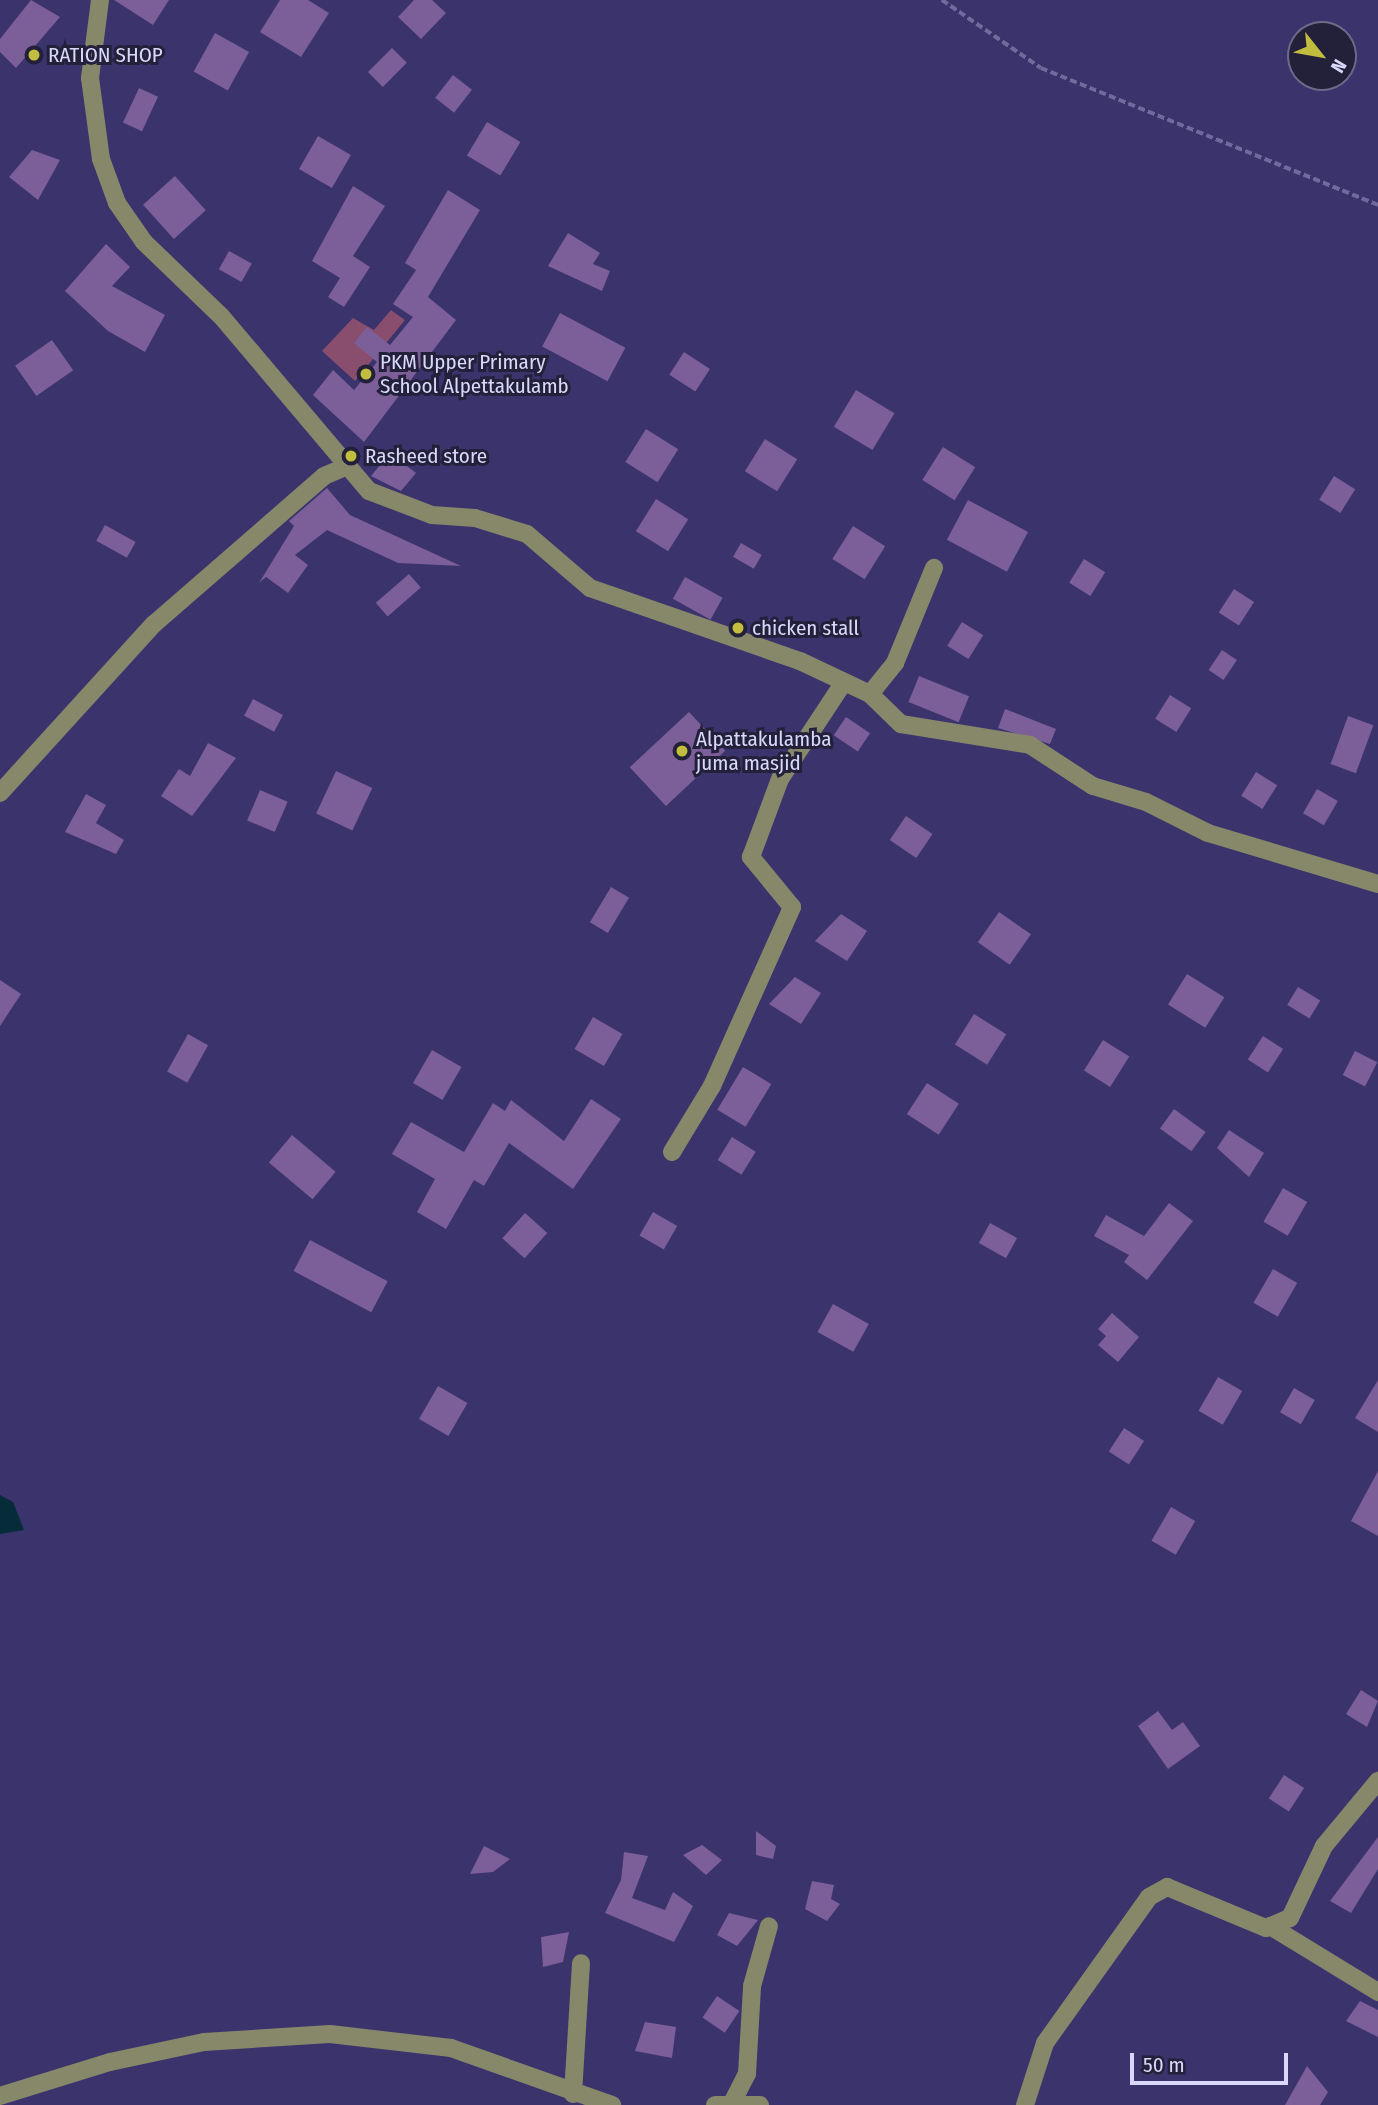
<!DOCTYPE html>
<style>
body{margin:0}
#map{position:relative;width:1378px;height:2105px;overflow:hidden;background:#3b336c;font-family:"Fira Sans Condensed",sans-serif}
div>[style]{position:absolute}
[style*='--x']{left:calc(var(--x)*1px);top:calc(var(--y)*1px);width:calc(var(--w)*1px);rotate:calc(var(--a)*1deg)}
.green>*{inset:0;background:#894e6e}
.water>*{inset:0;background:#062b39}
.building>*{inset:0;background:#7c5e99;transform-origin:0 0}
.path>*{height:3.5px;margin-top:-1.75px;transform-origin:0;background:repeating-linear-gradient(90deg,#706b9c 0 7px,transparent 0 10.5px)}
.minor>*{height:18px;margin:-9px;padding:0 9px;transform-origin:9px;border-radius:9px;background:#878769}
.dots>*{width:19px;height:19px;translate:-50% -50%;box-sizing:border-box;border:4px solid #23203a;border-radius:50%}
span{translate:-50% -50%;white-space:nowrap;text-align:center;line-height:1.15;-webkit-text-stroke:6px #23203a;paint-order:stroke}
.poi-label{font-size:21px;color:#d9d8fb}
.left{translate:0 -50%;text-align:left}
.north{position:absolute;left:1287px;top:21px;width:70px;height:70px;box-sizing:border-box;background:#23203a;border:2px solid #6c6a87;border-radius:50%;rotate:121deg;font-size:19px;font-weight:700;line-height:28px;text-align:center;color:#d9d8fb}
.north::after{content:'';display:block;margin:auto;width:24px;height:32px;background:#c2bd3f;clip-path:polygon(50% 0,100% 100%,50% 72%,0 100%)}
.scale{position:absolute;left:1130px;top:2053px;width:158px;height:32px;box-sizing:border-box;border:4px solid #d9d8fb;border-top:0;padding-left:9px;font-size:21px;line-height:24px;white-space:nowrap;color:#d9d8fb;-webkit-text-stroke:5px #23203a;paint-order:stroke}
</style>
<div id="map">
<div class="green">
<i style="clip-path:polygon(391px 310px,405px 320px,355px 381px,322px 351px,353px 318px,374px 330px)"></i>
</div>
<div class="water">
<i style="clip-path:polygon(0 1495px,13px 1502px,24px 1530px,0 1534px)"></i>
</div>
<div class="building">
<i style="clip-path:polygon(31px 0,60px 17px,16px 68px,0 52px,0 39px)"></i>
<i style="clip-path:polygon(114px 0,169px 0,153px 25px)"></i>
<i style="clip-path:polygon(280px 0,308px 0,329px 13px,301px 57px,260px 32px)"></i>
<i style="clip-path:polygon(414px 0,432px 0,446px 13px,421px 39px,398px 17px)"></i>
<i style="left:215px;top:33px;width:39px;height:44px;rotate:29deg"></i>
<i style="left:392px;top:48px;width:21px;height:34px;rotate:45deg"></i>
<i style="left:453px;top:75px;width:24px;height:29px;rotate:38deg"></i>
<i style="left:139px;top:88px;width:21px;height:38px;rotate:25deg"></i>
<i style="left:487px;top:122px;width:39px;height:39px;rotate:31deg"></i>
<i style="left:318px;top:136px;width:38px;height:38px;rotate:30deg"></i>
<i style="clip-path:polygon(32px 150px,60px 160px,38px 200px,9px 177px)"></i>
<i style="left:175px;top:176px;width:46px;height:43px;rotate:48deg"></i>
<i style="clip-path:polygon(353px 186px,385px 206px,353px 256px,370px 267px,344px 307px,328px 297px,340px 278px,312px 261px)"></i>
<i style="clip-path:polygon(448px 190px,480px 210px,428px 297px,456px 320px,364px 442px,313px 395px,333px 370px,354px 390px,377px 362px,354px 343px,367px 327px,390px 345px,413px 317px,393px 304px,416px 270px,405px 263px)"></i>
<i style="clip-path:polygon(568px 233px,600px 253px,593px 264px,610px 271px,602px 291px,548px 266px)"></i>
<i style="clip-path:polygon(106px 244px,130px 267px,112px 286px,165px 315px,145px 352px,108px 331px,65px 291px)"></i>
<i style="left:229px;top:251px;width:26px;height:21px;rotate:29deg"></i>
<i style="left:560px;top:313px;width:74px;height:38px;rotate:28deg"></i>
<i style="left:52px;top:340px;width:37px;height:45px;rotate:55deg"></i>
<i style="left:684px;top:352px;width:31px;height:27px;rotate:33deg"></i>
<i style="left:856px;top:390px;width:45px;height:43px;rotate:31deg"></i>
<i style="left:646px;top:429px;width:38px;height:39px;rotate:32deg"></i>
<i style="left:765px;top:439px;width:38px;height:38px;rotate:32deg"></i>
<i style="left:943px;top:447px;width:38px;height:39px;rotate:32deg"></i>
<i style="clip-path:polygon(390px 453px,416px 473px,401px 491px,371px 476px)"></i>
<i style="left:1334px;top:476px;width:25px;height:28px;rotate:32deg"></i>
<i style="clip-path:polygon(327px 488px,350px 515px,461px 566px,398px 563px,327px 530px,295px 555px,308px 565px,288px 593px,266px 577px,259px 583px,294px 526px,289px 521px)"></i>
<i style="left:656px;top:499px;width:38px;height:38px;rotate:32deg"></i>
<i style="left:968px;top:500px;width:68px;height:45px;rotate:28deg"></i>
<i style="left:105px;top:525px;width:35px;height:18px;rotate:29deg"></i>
<i style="left:853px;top:526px;width:38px;height:39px;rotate:32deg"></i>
<i style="left:741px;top:543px;width:24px;height:16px;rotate:30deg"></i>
<i style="left:1084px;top:559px;width:25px;height:28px;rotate:32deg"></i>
<i style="left:409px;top:574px;width:18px;height:44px;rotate:49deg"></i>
<i style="left:685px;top:577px;width:43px;height:25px;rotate:29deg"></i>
<i style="left:1234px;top:589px;width:24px;height:28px;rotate:33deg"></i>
<i style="left:962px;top:622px;width:25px;height:28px;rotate:32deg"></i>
<i style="left:1222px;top:650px;width:18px;height:24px;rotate:34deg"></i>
<i style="left:919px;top:676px;width:54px;height:28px;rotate:22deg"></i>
<i style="left:1170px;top:695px;width:25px;height:28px;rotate:32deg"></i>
<i style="left:253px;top:699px;width:34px;height:19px;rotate:28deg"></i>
<i style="clip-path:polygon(1005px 709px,1056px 729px,1050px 744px,998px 728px)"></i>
<i style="left:689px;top:712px;width:53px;height:81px;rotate:47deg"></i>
<i style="left:1348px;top:716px;width:27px;height:51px;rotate:20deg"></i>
<i style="left:846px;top:717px;width:29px;height:22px;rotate:34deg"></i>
<i style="clip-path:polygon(208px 743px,236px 758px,192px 816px,161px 796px,179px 769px,190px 776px)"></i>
<i style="left:336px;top:771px;width:40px;height:47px;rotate:25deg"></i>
<i style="left:1256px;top:772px;width:25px;height:28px;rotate:32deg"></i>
<i style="left:1317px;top:789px;width:24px;height:28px;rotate:30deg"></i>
<i style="left:260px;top:790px;width:30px;height:33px;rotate:23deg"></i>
<i style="clip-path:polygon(86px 794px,106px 805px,96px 823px,124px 840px,116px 854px,65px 832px)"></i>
<i style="left:906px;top:816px;width:32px;height:29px;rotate:34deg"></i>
<i style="left:611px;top:887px;width:21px;height:41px;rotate:31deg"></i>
<i style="left:999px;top:912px;width:39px;height:37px;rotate:35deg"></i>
<i style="clip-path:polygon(841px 914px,867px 931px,847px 961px,815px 941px)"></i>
<i style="left:1187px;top:974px;width:44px;height:36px;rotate:32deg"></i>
<i style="clip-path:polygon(795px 977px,821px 993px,801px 1024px,769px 1004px)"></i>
<i style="clip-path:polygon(0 980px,21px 994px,0 1026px)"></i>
<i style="left:1298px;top:987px;width:26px;height:21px;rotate:31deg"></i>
<i style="left:974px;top:1014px;width:38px;height:36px;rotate:32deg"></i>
<i style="left:593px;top:1017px;width:34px;height:37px;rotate:30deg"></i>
<i style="left:188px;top:1034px;width:23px;height:43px;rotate:29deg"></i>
<i style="left:1263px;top:1036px;width:24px;height:28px;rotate:33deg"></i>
<i style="left:1103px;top:1040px;width:31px;height:36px;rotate:32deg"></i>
<i style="left:432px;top:1050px;width:34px;height:38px;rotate:30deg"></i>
<i style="left:1355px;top:1051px;width:25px;height:27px;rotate:27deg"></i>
<i style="left:743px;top:1067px;width:33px;height:50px;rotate:31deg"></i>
<i style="left:927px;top:1083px;width:38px;height:37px;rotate:33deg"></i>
<i style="clip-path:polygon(591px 1099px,621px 1119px,573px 1189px,509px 1143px,484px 1186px,474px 1180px,446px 1229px,417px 1212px,435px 1179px,392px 1154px,411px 1122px,464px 1152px,493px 1103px,505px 1111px,511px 1100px,564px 1141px)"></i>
<i style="left:1174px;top:1109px;width:39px;height:24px;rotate:36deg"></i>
<i style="clip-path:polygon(1229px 1130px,1264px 1153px,1249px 1177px,1217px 1148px)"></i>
<i style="left:292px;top:1135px;width:57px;height:36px;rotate:40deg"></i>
<i style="left:732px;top:1137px;width:28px;height:27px;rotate:32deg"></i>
<i style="left:1283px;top:1188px;width:28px;height:39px;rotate:30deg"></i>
<i style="clip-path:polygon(1169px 1203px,1193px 1221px,1147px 1280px,1124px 1262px,1129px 1255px,1094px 1236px,1106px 1215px,1144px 1236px)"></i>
<i style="left:653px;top:1212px;width:28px;height:27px;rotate:30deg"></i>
<i style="left:525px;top:1213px;width:30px;height:34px;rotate:42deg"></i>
<i style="left:990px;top:1223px;width:31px;height:23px;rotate:29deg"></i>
<i style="left:310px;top:1240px;width:88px;height:35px;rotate:28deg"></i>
<i style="left:1273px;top:1269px;width:28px;height:39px;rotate:30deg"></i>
<i style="left:833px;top:1304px;width:41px;height:32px;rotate:29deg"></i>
<i style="clip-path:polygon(1112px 1313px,1139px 1337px,1118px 1362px,1098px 1345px,1106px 1336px,1098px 1329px)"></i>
<i style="left:1218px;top:1377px;width:28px;height:39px;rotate:30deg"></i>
<i style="clip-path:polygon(1378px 1380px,1378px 1432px,1355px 1418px)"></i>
<i style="left:438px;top:1386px;width:34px;height:38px;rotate:30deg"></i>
<i style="left:1294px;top:1388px;width:24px;height:28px;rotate:30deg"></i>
<i style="left:1124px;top:1428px;width:24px;height:28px;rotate:33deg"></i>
<i style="clip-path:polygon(1378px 1471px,1378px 1536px,1351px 1521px)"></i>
<i style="left:1171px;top:1507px;width:28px;height:39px;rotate:30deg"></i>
<i style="clip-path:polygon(1361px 1690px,1378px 1701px,1367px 1727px,1346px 1714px)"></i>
<i style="clip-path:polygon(1158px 1711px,1172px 1730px,1183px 1722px,1200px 1746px,1168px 1769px,1138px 1726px)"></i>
<i style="left:1284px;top:1775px;width:24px;height:28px;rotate:33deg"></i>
<i style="clip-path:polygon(756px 1831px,776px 1846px,773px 1859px,756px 1855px)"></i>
<i style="clip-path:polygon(1378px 1837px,1378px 1869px,1351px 1913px,1330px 1901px)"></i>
<i style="clip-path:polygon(702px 1845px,722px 1860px,706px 1875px,683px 1855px)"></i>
<i style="clip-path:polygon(484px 1846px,510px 1859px,493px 1872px,470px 1874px)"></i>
<i style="clip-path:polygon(624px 1852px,648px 1856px,632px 1898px,665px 1910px,673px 1892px,693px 1906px,674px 1942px,605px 1913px,621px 1880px)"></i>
<i style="clip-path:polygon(812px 1881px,834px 1885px,831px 1899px,840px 1904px,827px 1921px,805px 1909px)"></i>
<i style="clip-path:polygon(729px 1913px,758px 1920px,737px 1946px,717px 1935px)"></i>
<i style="clip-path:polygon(569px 1932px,563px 1962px,543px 1967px,541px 1937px)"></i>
<i style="left:717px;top:1996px;width:27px;height:26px;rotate:34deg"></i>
<i style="clip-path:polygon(1360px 2001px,1378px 2010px,1378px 2037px,1346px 2021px)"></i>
<i style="clip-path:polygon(645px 2022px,676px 2027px,672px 2058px,635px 2051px)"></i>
<i style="clip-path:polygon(1307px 2066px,1328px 2092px,1320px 2105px,1285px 2105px)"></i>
</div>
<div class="path">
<i style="--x:942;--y:0;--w:120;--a:34.5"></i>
<i style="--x:1041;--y:68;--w:364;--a:22.1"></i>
</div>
<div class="minor">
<i style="--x:100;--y:0;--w:79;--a:97.3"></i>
<i style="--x:90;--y:78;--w:82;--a:82.3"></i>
<i style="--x:101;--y:159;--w:47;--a:70"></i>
<i style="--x:117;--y:203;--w:47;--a:55.3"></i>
<i style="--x:144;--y:242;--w:107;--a:43.9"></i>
<i style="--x:221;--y:316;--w:229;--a:49.8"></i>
<i style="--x:369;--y:491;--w:67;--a:20.9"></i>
<i style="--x:432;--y:515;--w:43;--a:4"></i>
<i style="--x:475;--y:518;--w:54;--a:17.1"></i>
<i style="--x:527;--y:534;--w:83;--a:40.6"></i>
<i style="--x:590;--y:588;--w:222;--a:19.2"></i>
<i style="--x:800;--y:661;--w:77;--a:25.2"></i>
<i style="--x:870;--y:694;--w:43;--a:44.1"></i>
<i style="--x:901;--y:724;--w:131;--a:9.2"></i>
<i style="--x:1030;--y:745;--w:75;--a:33.1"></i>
<i style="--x:1093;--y:786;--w:55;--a:16.8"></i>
<i style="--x:1146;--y:802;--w:69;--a:26.6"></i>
<i style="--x:1208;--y:833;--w:177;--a:16.7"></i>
<i style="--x:870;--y:694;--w:40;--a:-51"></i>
<i style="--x:895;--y:663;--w:103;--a:-67.7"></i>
<i style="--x:0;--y:793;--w:229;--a:-47.7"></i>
<i style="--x:154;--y:624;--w:225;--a:-41"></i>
<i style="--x:324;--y:476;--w:23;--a:-23"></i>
<i style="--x:672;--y:1152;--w:77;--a:-58.8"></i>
<i style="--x:712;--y:1086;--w:196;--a:-65.9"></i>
<i style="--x:792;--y:907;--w:65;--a:-129.4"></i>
<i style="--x:751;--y:857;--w:83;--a:-69.6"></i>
<i style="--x:780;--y:779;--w:116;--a:-56.6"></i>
<i style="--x:1270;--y:1926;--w:127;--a:31.4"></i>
<i style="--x:573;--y:2094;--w:131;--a:-86.5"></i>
<i style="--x:0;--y:2096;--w:115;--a:-17.2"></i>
<i style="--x:110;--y:2062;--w:96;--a:-12"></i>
<i style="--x:204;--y:2042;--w:126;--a:-3.6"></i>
<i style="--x:330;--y:2034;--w:122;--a:6.6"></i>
<i style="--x:451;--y:2048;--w:171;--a:19.5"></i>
<i style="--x:732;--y:2103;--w:33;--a:-63"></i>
<i style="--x:747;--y:2074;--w:88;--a:-86.7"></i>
<i style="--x:752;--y:1986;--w:62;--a:-74.2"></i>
<i style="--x:715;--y:2105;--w:45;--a:0"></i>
<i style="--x:1025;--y:2105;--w:65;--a:-72.1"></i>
<i style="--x:1045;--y:2043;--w:179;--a:-54.5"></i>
<i style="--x:1149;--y:1897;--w:21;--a:-29"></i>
<i style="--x:1167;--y:1887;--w:107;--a:22.5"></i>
<i style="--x:1266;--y:1928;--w:26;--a:-23"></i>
<i style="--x:1290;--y:1918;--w:80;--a:-64.7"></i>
<i style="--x:1324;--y:1846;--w:85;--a:-50.3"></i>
</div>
<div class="dots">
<i style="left:34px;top:55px;background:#c2bd3f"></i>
<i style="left:366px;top:374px;background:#c2bd3f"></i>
<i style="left:351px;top:456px;background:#c2bd3f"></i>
<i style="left:738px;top:628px;background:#c2bd3f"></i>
<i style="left:682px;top:751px;background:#c2bd3f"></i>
</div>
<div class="poi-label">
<span class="left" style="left:48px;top:55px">RATION SHOP</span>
<span class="left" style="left:380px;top:374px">PKM Upper Primary<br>School Alpettakulamb</span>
<span class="left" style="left:365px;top:456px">Rasheed store</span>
<span class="left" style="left:752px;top:628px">chicken stall</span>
<span class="left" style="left:696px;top:751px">Alpattakulamba<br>juma masjid</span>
</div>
<div class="north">N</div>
<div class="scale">50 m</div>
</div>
